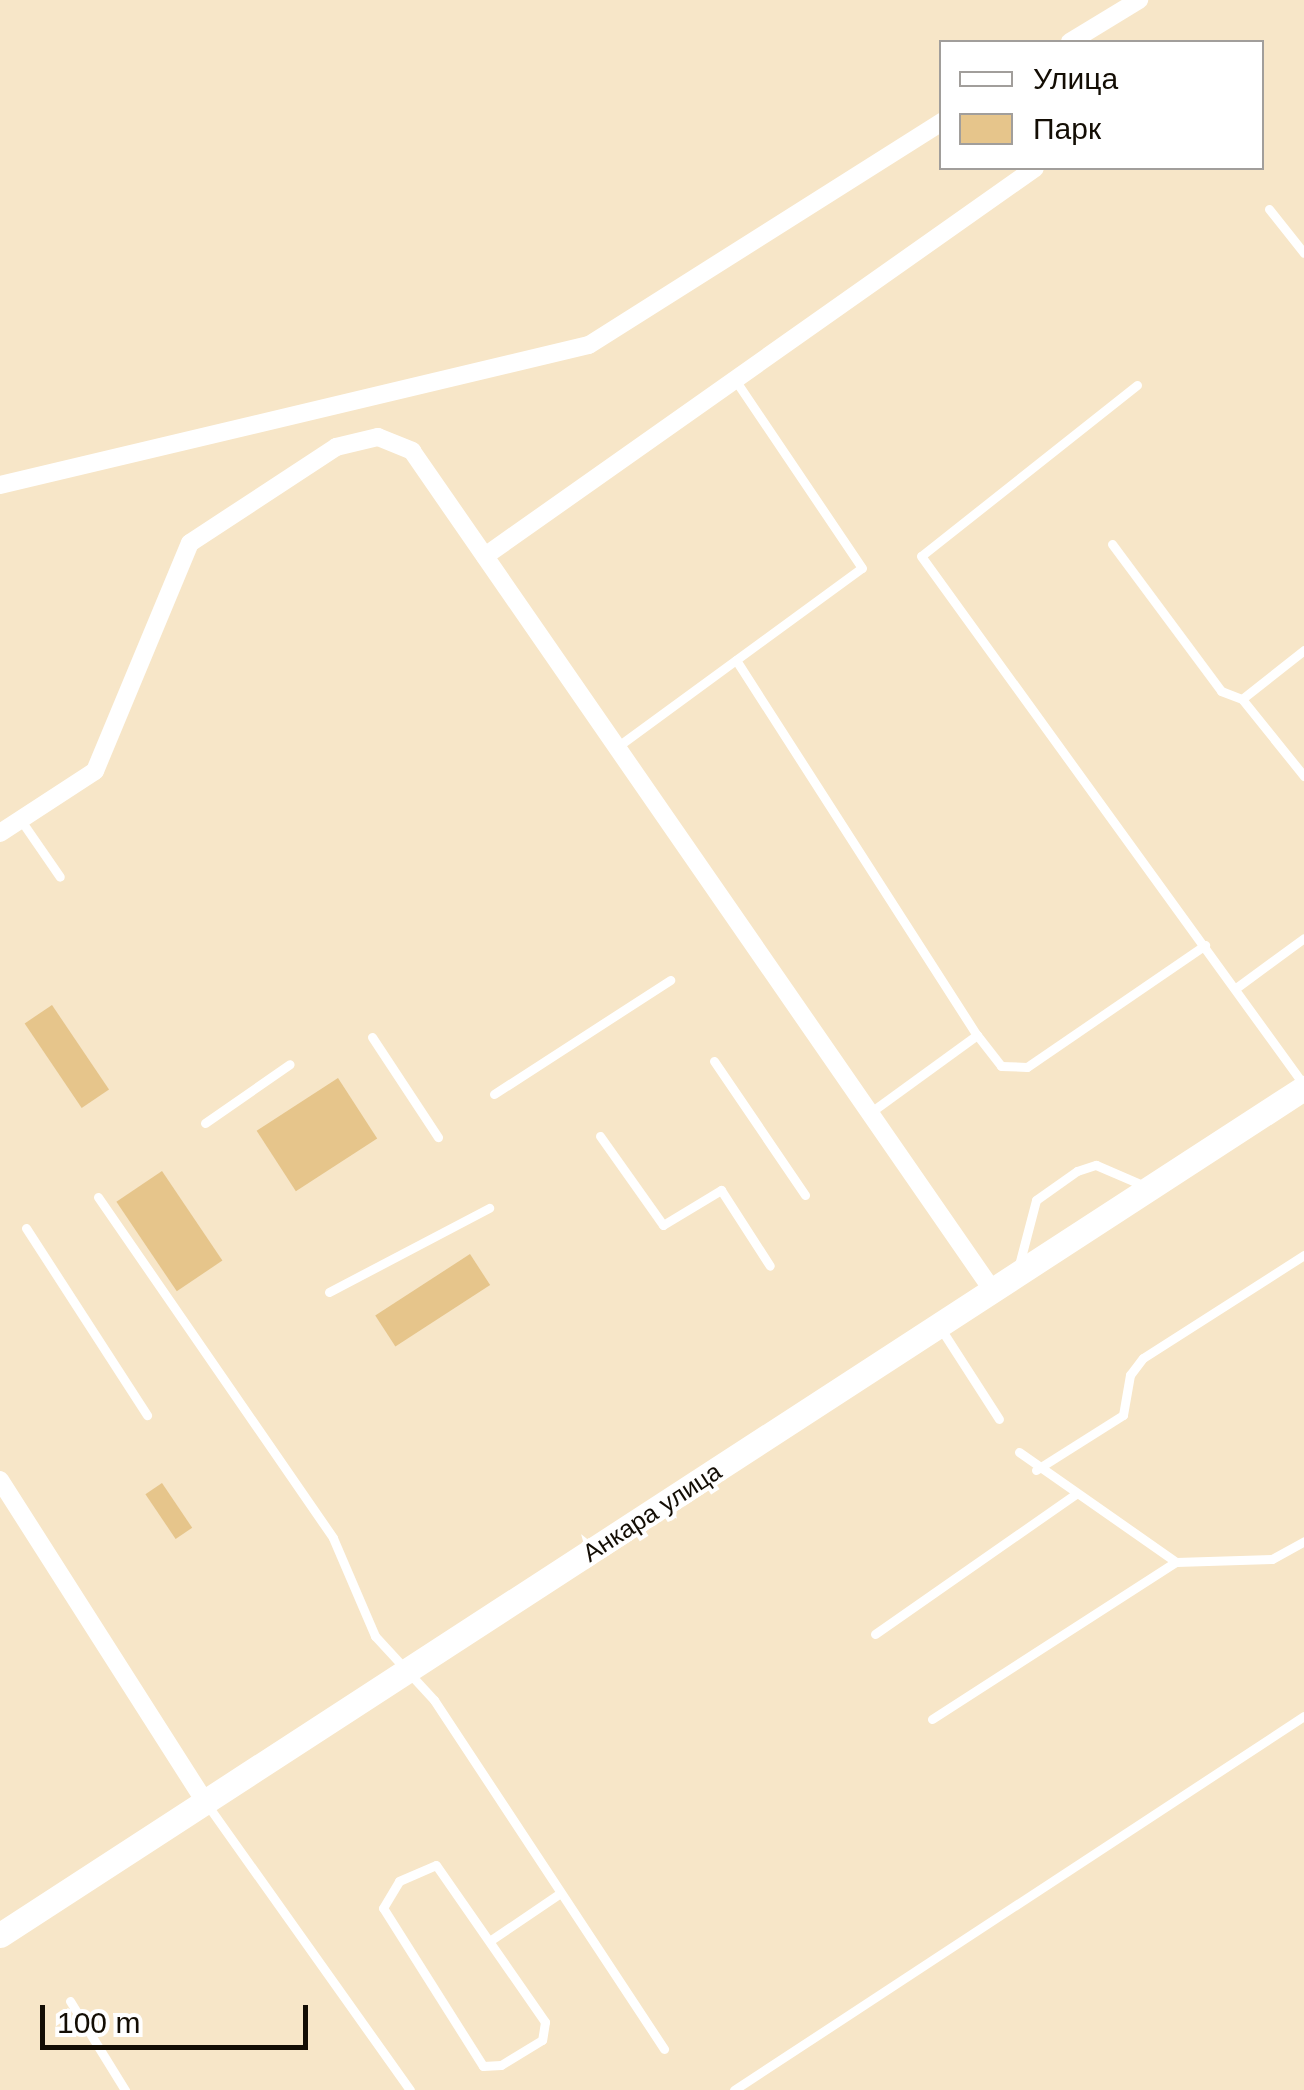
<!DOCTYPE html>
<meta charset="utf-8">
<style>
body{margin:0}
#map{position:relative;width:1304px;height:2090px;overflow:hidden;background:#f7e6c8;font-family:Helvetica,sans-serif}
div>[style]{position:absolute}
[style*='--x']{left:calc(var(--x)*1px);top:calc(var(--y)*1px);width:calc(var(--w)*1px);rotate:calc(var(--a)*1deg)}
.green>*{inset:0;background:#e6c58b;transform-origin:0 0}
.service>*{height:9px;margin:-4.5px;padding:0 4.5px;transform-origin:4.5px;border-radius:4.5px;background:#fff}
.minor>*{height:18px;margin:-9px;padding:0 9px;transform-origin:9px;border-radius:9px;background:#fff}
.secondary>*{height:25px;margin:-12.5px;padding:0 12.5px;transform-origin:12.5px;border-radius:12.5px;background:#fff}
span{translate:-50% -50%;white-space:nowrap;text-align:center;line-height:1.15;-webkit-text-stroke:8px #fff;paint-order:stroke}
.street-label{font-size:25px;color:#130d04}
.legend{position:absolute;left:939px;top:40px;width:325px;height:130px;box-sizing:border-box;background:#fff;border:2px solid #a19e9b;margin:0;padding:12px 18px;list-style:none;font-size:30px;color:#130d04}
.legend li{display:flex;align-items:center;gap:20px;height:50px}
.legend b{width:50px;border:2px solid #a19e9b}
.scale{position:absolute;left:40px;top:2005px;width:268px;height:45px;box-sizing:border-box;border:5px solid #130d04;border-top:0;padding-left:12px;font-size:30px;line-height:35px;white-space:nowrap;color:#130d04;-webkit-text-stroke:8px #fff;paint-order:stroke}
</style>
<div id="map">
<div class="green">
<i style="left:52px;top:1005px;width:102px;height:33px;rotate:56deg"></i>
<i style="left:338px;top:1078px;width:72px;height:97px;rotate:57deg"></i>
<i style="left:162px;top:1171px;width:108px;height:55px;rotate:56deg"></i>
<i style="left:470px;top:1254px;width:37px;height:113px;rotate:57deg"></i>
<i style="left:162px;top:1483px;width:54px;height:20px;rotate:56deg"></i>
</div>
<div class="service">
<i style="--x:1269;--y:209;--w:56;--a:51.5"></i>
<i style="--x:1137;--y:385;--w:275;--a:141.6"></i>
<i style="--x:921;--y:556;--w:653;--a:54.1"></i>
<i style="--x:1112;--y:544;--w:183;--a:53.4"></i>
<i style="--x:1221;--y:691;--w:22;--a:21"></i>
<i style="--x:1242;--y:699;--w:99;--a:51.2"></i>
<i style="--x:736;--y:660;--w:446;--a:57.3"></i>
<i style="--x:977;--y:1035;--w:131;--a:144"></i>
<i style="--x:1242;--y:699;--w:79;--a:-38.3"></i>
<i style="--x:617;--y:747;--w:303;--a:-36.2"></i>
<i style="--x:862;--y:568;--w:225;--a:-124"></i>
<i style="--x:20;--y:819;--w:70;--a:55.4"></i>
<i style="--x:1236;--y:988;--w:84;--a:-36.3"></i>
<i style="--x:977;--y:1035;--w:39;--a:52"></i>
<i style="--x:1001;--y:1066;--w:26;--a:2"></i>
<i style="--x:1027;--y:1067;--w:216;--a:-34.4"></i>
<i style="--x:372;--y:1037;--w:120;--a:56.6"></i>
<i style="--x:714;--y:1061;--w:162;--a:55.8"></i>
<i style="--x:494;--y:1094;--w:210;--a:-32.9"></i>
<i style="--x:205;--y:1123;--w:103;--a:-34.8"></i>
<i style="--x:600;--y:1136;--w:109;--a:54.7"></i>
<i style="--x:663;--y:1225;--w:68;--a:-31.1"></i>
<i style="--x:721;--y:1190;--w:90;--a:57.2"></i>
<i style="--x:98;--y:1197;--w:414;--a:55.4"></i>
<i style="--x:333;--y:1538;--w:107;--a:66.8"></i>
<i style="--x:375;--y:1636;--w:87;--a:47.3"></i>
<i style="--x:434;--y:1700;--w:418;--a:56.6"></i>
<i style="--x:26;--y:1228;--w:223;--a:57.1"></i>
<i style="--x:1019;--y:1265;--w:67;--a:-75.3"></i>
<i style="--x:1036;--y:1200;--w:50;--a:-35.3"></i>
<i style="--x:1077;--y:1171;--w:20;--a:-18"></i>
<i style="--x:1096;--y:1165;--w:56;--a:23.3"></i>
<i style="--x:329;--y:1292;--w:181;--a:-27.7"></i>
<i style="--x:941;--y:1329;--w:107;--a:57.2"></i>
<i style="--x:1019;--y:1452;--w:192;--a:35"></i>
<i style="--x:1176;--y:1562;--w:96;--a:-1.8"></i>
<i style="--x:1272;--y:1559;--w:37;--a:-29"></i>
<i style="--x:1036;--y:1470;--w:103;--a:-32.3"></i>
<i style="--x:1123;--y:1415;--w:41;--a:-80.1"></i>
<i style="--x:1130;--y:1375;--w:21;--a:-53"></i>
<i style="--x:1143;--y:1358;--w:191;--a:-32.6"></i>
<i style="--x:875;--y:1634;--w:246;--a:-34.9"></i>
<i style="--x:932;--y:1719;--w:290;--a:-32.8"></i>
<i style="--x:206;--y:1803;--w:352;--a:54.6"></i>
<i style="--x:436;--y:1865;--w:191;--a:55.2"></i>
<i style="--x:545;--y:2022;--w:18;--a:99"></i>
<i style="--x:542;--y:2040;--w:48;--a:148.6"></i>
<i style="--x:501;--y:2065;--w:18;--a:177"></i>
<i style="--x:483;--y:2066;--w:187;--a:-122.3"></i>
<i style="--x:383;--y:1908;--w:31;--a:-59"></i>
<i style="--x:399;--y:1881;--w:40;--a:-23.4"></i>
<i style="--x:491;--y:1940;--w:82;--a:-34.1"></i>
<i style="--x:70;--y:2001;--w:105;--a:58.3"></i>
<i style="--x:734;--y:2090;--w:682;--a:-33.27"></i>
</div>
<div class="minor">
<i style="--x:1070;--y:42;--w:81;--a:-31.3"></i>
<i style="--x:0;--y:485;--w:605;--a:-13.37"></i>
<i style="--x:589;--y:345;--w:418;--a:-32.3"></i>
<i style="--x:485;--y:556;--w:673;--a:-35.2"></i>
<i style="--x:0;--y:833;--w:113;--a:-33.1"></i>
<i style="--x:95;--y:771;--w:247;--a:-67.4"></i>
<i style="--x:190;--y:543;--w:175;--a:-33.3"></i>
<i style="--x:336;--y:447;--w:43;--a:-13.4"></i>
<i style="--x:378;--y:437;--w:37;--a:22"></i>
<i style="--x:412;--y:451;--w:1021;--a:55.33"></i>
<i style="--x:0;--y:1480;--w:382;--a:57.5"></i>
</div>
<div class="secondary">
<i style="--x:0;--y:1935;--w:1555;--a:-33.01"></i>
</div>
<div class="street-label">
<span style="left:652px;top:1512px;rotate:-33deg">Анкара улица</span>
</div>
<ul class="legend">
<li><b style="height:12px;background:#fff"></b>Улица</li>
<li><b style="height:28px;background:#e6c58b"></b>Парк</li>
</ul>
<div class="scale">100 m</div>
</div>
